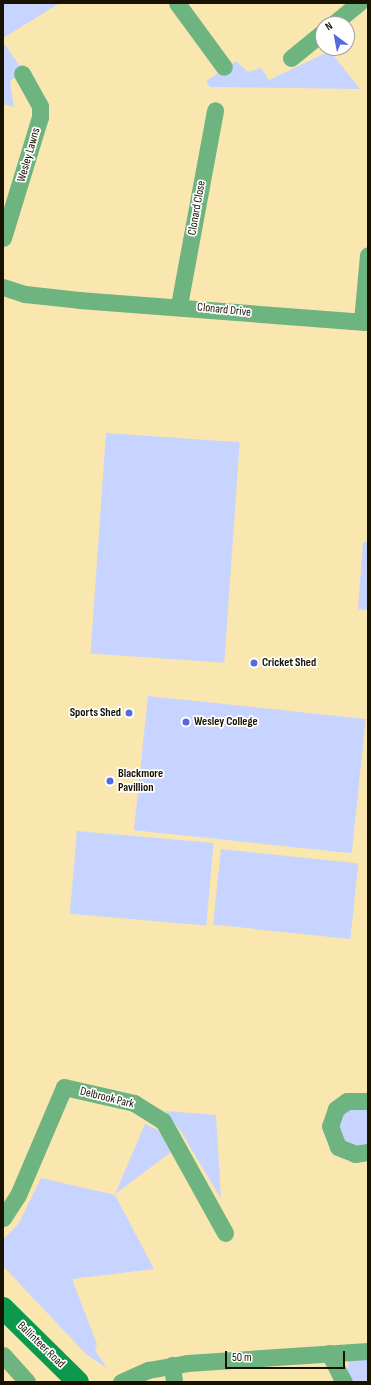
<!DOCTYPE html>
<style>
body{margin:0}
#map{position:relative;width:371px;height:1385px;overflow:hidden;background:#fae7af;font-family:"Sofia Sans Condensed",sans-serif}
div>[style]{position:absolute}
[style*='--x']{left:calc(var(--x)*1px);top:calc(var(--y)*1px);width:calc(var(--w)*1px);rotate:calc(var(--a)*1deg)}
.green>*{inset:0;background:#c6d4ff;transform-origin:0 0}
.street>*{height:17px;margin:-8.5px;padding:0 8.5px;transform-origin:8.5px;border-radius:8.5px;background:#6eb481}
.secondary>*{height:22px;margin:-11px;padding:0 11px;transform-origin:11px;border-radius:11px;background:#0c994d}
.dots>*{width:11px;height:11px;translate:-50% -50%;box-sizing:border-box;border:2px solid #fff;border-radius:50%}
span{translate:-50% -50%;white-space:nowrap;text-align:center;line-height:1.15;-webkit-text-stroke:3.5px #fff;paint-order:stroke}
.street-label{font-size:12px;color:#191200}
.poi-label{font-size:12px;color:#191200;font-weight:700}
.left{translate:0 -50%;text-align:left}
.right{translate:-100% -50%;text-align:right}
.frame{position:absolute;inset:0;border:4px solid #191200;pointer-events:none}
.north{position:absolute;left:315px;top:16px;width:40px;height:40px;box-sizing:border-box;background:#fff;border:1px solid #a3a099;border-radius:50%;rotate:328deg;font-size:11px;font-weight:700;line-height:16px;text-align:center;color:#191200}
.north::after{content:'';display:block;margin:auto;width:14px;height:18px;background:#546ae0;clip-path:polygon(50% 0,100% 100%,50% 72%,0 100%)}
.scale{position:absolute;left:225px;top:1351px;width:120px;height:18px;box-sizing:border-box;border:2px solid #191200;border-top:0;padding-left:5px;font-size:12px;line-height:14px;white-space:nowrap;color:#191200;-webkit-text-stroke:3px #fff;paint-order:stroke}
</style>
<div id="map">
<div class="green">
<i style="clip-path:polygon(3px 3px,60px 3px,3px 38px)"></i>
<i style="clip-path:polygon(3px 42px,24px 72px,10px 81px,14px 107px,3px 104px)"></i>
<i style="clip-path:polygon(330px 51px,360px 89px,210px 87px,206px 81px,236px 61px,248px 72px,261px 68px,269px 80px)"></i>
<i style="left:106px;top:433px;width:134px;height:221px;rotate:4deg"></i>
<i style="clip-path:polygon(363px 542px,368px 542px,368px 610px,358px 609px)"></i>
<i style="left:148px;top:696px;width:219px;height:135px;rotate:6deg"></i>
<i style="left:77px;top:831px;width:137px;height:83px;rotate:5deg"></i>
<i style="left:221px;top:849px;width:138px;height:76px;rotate:6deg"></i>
<i style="clip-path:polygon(368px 1106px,368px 1146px,345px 1145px,335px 1121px,343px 1109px)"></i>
<i style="clip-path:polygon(165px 1111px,216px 1115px,221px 1199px,182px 1133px)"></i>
<i style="clip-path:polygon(145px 1124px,158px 1130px,171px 1152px,115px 1194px)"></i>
<i style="clip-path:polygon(41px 1178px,115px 1195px,154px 1269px,72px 1279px,97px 1344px,95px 1350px,107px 1368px,87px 1355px,3px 1266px,3px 1240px,19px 1223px)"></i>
<i style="clip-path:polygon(354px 1357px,368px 1357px,368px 1382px,353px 1382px,348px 1373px,348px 1363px)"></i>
</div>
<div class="street">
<i style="--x:177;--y:3;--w:79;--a:53.7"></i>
<i style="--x:333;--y:24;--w:33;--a:-39"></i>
<i style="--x:291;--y:58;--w:41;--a:-39.1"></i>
<i style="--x:3;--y:238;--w:127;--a:-73"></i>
<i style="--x:40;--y:117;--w:11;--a:-90"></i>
<i style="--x:40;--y:106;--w:37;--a:-119"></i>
<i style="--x:3;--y:287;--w:23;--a:18"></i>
<i style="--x:25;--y:294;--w:54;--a:6.3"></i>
<i style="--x:79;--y:300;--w:290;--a:4.4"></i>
<i style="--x:179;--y:305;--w:198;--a:-79.5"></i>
<i style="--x:362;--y:321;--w:66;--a:-84.8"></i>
<i style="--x:368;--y:1101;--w:21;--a:180"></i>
<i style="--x:347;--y:1101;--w:14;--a:144"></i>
<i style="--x:336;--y:1109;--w:18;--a:109"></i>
<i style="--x:330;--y:1126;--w:22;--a:69"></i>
<i style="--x:338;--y:1147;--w:18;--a:22"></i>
<i style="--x:355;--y:1154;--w:13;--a:-9"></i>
<i style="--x:3;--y:1218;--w:27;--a:-57"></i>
<i style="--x:18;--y:1195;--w:117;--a:-66.9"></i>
<i style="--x:64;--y:1087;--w:72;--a:12.9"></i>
<i style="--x:134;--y:1103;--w:34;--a:32"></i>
<i style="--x:163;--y:1121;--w:128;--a:61"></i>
<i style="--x:329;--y:1353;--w:33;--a:63"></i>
<i style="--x:3;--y:1355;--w:36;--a:48"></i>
<i style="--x:172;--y:1365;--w:17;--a:83"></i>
<i style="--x:121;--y:1382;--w:30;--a:-24"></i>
<i style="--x:148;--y:1370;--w:40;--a:-10"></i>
<i style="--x:187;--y:1363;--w:181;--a:-3.8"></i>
</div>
<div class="secondary">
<i style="--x:3;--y:1308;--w:105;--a:44.6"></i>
</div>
<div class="dots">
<i style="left:254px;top:663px;background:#546ae0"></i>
<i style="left:129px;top:713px;background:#546ae0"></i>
<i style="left:186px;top:722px;background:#546ae0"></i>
<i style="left:110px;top:781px;background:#546ae0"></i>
</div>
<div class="street-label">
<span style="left:29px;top:155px;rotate:-74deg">Wesley Lawns</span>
<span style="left:197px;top:208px;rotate:-80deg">Clonard Close</span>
<span style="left:224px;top:310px;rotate:6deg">Clonard Drive</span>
<span style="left:107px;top:1098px;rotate:14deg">Delbrook Park</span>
<span style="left:41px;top:1345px;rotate:44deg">Ballinteer Road</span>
</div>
<div class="poi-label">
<span class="left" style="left:262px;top:663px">Cricket Shed</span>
<span class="right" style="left:121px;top:713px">Sports Shed</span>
<span class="left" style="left:194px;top:722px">Wesley College</span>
<span class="left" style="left:118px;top:781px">Blackmore<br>Pavillion</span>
</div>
<div class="frame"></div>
<div class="north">N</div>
<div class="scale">50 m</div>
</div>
